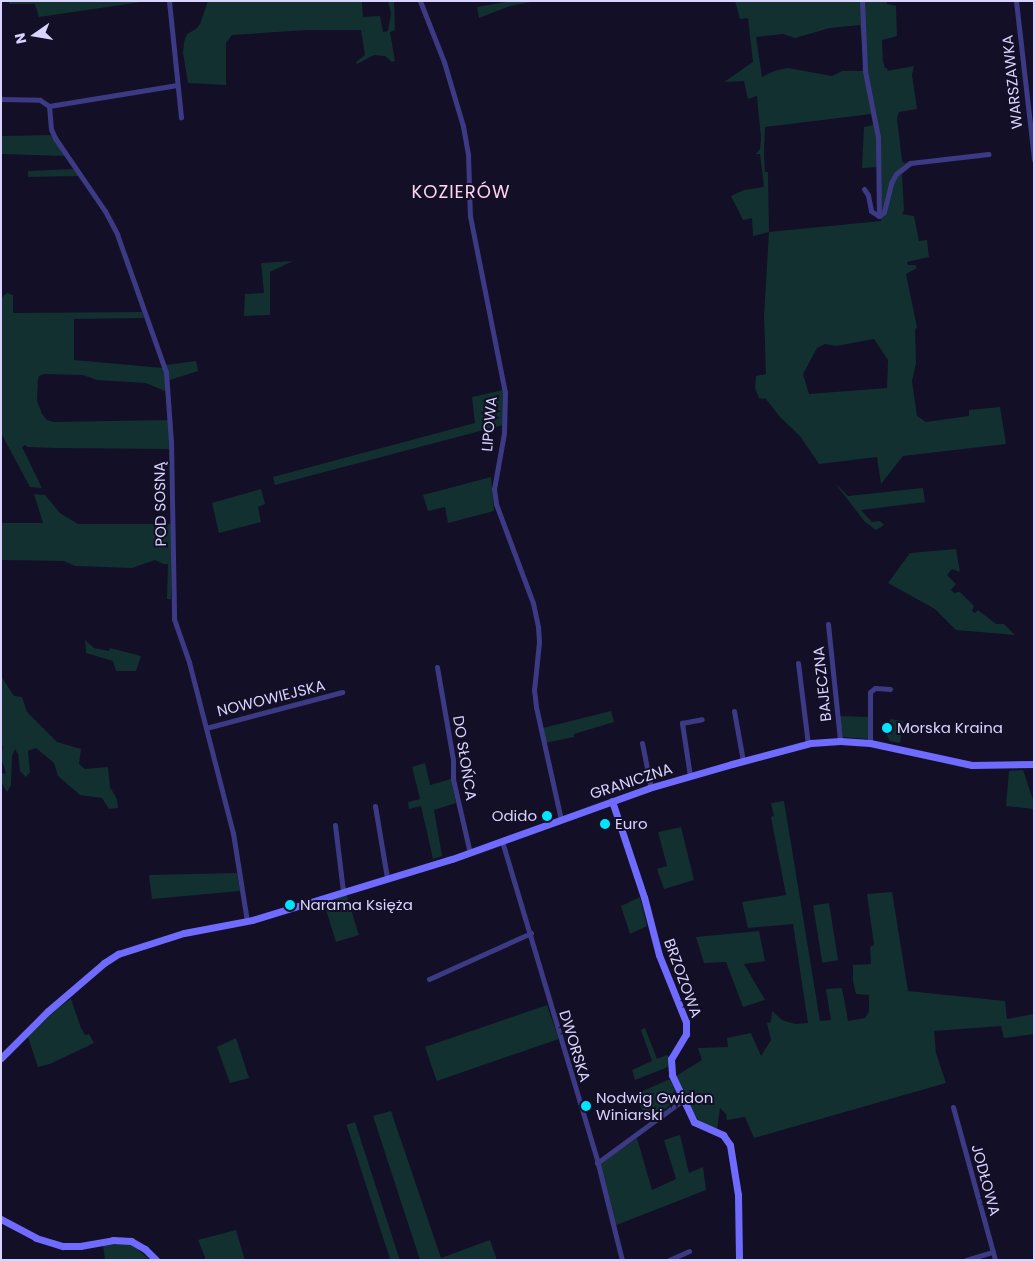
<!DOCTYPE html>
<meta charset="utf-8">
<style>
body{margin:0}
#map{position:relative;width:1035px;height:1261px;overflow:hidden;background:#130f26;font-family:Poppins,sans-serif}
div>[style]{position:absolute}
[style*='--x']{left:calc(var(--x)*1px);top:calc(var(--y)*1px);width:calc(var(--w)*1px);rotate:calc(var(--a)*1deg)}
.green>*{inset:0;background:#12302f;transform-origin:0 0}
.street>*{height:5px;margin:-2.5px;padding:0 2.5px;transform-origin:2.5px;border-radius:2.5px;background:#3d3a85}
.secondary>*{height:7px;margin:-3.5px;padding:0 3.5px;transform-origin:3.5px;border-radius:3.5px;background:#6f6bff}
.dots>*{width:14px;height:14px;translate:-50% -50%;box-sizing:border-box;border:2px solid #130f26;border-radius:50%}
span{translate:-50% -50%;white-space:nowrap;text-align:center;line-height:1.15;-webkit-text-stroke:4px #130f26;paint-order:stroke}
.street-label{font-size:15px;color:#d9d4ff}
.poi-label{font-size:15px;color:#d9d4ff}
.left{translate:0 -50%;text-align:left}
.right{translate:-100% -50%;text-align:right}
.quarter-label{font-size:18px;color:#ffd6f0;letter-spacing:1px}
.frame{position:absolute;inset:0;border:2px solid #d9d4ff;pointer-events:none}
.north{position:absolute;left:10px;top:10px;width:50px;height:50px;-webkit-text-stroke:4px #130f26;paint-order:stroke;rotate:257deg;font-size:14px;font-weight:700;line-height:20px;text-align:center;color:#d9d4ff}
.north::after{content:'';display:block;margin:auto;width:18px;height:22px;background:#d9d4ff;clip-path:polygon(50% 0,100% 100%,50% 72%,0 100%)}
</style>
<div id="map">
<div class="green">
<i style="clip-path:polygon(9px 1px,148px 1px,39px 17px,35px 4px,9px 4px)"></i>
<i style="clip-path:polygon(208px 1px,362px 1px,363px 17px,380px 16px,383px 32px,388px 31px,391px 13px,388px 1px,394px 1px,395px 30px,390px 32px,395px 61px,392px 62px,385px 56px,374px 55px,357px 64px,356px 62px,365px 55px,361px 30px,307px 30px,232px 35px,226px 43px,226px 85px,188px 83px,183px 53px,184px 42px,187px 34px,196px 29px,200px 24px)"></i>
<i style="clip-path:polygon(512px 1px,531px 2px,510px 6px,479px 18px,477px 7px)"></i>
<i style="clip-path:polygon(evenodd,735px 1px,887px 1px,887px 4px,896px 6px,897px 36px,882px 40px,883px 61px,885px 68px,888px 69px,887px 71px,914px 66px,912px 75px,917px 109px,899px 112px,897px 118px,902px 161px,904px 163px,935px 159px,913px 165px,902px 174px,904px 210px,902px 214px,914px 216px,919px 241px,927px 240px,929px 257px,907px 262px,908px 265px,915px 265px,917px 268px,906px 274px,917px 327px,915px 330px,916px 363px,912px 381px,917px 416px,926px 422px,969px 416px,969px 410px,1000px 407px,1006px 444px,903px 456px,881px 484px,877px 457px,819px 464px,800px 436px,780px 417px,766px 399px,759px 398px,755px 388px,756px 376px,766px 374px,764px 316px,769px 232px,753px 236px,752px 218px,743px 220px,731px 196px,744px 190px,764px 187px,760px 154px,756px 154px,760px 149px,761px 139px,757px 96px,748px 99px,744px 81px,724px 82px,753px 62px,748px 18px,740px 19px,735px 1px,860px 25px,865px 71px,842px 71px,832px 76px,788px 68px,774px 71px,762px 77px,756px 37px,783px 34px,795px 38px,830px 28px,860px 25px,735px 1px,871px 114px,873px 125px,864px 127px,862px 168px,879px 167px,881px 221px,769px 232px,768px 172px,765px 172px,764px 154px,765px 127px,871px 114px,735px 1px,874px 339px,888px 360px,887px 388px,809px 394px,803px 374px,817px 348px,825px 344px,836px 346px,874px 339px)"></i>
<i style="clip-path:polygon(51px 135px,65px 156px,1px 154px,1px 136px)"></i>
<i style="clip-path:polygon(74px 169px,79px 176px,28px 177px,28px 171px)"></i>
<i style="clip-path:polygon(293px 261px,270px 272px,270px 315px,244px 316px,245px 294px,264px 293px,261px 263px)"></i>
<i style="clip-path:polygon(7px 293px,13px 295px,13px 313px,142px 312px,144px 318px,74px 319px,74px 360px,163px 368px,167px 392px,146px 383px,97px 380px,83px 375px,44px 374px,39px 376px,38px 380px,37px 401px,42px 414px,47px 420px,54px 422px,169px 420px,169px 449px,55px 448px,28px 447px,25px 445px,22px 447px,42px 488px,30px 487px,1px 433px,1px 298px)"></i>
<i style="clip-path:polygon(196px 361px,198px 371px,170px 380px,165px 365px)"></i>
<i style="clip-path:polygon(503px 390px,503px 425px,275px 485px,273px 477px,475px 423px,472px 397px)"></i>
<i style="clip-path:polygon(491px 477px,494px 511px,448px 523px,445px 507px,428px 511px,423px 495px)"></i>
<i style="clip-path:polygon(835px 483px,848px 496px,923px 488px,925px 502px,861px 510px,872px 522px,880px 521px,884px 525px,876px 530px,865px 522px)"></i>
<i style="clip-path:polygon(261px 489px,265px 504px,258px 507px,261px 522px,219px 533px,212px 503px)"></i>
<i style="clip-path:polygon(34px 494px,45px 495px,60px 513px,78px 524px,171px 524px,171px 599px,167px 599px,168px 564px,163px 564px,155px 560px,132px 568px,75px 566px,64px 561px,1px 560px,1px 523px,43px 523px)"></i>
<i style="clip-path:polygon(956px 549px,960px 572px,952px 569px,947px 575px,956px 584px,951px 590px,954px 593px,960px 592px,974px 606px,972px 611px,975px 613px,978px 610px,996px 624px,1004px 624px,1015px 635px,956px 630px,935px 609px,888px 583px,910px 553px)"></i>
<i style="clip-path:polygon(85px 640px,94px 648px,109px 651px,110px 648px,141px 656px,136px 671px,116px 671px,113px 661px,86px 653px)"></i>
<i style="clip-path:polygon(1px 676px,14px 696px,22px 697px,27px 712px,57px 742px,81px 749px,79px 764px,85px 769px,108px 767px,110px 787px,117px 799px,118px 808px,109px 809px,102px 798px,80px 795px,58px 776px,54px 763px,36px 748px,28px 751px,30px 772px,26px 777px,20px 771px,18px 754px,15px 749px,12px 756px,11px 785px,7px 792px,1px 782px,1px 774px,6px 773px,1px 758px,3px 746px,1px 746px)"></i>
<i style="clip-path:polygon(611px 711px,614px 722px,574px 734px,574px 737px,545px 743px,543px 728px)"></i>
<i style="clip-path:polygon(839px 716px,868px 717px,868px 739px,841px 737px)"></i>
<i style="clip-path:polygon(890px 719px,903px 721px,900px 743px,890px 741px,887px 736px)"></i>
<i style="clip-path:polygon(425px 763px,430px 785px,451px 779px,456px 803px,434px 810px,442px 856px,433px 859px,421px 806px,409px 809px,408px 802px,420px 799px,412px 767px)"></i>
<i style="clip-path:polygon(1023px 770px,1034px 803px,1034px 809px,1006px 806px,1009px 771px)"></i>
<i style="clip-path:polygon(784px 801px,820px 1021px,831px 1020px,826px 989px,842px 988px,848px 1021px,865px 1018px,869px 1012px,869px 995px,856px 994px,853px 981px,853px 965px,871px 964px,870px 947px,874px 945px,867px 894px,892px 892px,908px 991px,1005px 1001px,1007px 1019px,1034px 1014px,1034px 1034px,1004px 1038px,1001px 1026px,934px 1031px,936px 1053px,946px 1083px,754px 1138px,745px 1117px,727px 1120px,726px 1114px,720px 1108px,717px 1130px,702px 1125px,688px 1106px,676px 1076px,702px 1060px,698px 1048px,728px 1047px,727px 1038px,751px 1033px,761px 1056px,771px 1040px,767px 1023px,771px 1022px,772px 1011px,782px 1020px,795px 1024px,808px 1023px,793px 924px,748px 928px,742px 902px,786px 895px,771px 817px,774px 816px,771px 803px)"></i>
<i style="clip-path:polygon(681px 827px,694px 880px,664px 889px,657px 869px,667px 866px,658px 832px)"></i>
<i style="clip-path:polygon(237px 873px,240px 891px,152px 899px,149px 875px)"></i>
<i style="left:346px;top:893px;width:44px;height:24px;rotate:73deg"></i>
<i style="clip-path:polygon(640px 897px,647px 926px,630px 934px,621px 906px)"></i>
<i style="left:829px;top:903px;width:58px;height:16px;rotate:81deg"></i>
<i style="clip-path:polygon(759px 931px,765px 961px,744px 964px,765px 1000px,743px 1007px,726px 962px,704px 963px,696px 937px)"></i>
<i style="clip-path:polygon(71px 999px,81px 1028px,85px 1035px,89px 1034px,94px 1043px,50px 1064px,38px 1067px,28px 1037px,58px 1008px)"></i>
<i style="left:547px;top:1005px;width:36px;height:129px;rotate:71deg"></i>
<i style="clip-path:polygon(645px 1028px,657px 1059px,667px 1055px,670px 1058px,668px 1067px,635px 1080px,632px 1070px,652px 1061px,641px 1030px)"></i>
<i style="clip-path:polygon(236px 1038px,249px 1078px,230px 1083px,217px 1047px)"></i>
<i style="clip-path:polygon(670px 1079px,679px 1099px,647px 1122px,636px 1094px)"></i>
<i style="clip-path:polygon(391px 1111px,441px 1258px,490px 1240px,497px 1260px,420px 1260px,373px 1116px)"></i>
<i style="left:355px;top:1122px;width:145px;height:9px;rotate:72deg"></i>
<i style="clip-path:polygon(680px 1135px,689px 1173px,703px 1167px,706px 1190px,614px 1226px,599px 1165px,637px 1138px,652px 1190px,676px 1179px,664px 1140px)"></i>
<i style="clip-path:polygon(236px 1230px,245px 1260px,206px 1260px,198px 1240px)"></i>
<i style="clip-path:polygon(130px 1243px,150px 1260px,105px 1260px,103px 1245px)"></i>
</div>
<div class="street">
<i style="--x:169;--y:1;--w:117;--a:84.1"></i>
<i style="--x:420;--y:1;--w:66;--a:68.5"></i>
<i style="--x:444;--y:62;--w:67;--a:73.5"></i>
<i style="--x:463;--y:126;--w:28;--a:80"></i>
<i style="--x:468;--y:154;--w:62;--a:88.2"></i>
<i style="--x:470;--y:216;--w:179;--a:78.8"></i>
<i style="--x:505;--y:392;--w:41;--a:91.4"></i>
<i style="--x:504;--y:433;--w:57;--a:100.1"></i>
<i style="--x:494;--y:489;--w:15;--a:82"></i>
<i style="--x:496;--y:504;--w:106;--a:69.5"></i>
<i style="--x:533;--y:603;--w:25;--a:78"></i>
<i style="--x:538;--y:627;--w:15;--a:86"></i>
<i style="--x:539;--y:642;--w:48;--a:95.9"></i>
<i style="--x:534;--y:690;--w:17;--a:83"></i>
<i style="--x:536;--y:707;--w:116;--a:77.5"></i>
<i style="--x:862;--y:1;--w:70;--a:87.5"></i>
<i style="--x:865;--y:71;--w:67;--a:78.9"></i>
<i style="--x:878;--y:137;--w:79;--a:89.3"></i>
<i style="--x:879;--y:216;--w:6;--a:-39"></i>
<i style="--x:884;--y:212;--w:30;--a:-76"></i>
<i style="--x:891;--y:183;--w:10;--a:-61"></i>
<i style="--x:896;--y:174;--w:18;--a:-38"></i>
<i style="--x:910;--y:163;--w:79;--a:-6.6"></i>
<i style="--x:1016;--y:1;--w:160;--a:83.5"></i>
<i style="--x:1;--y:99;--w:39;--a:1"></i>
<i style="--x:40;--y:100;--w:11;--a:34"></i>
<i style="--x:49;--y:106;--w:23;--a:85"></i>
<i style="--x:51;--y:129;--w:10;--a:66"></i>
<i style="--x:55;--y:138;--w:88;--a:55.6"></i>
<i style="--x:105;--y:211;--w:26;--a:62"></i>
<i style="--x:117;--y:234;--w:146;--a:70.5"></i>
<i style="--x:166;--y:372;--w:69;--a:85.9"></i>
<i style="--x:171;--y:441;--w:178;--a:89"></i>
<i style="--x:174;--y:619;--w:46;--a:70.8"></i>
<i style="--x:189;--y:662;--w:177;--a:75.6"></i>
<i style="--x:233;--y:833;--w:89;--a:81"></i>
<i style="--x:49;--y:106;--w:130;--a:-9.3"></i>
<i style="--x:864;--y:189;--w:7;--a:56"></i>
<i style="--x:868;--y:195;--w:16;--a:79"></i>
<i style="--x:871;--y:211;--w:9;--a:32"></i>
<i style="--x:828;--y:624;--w:118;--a:84.1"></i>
<i style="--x:798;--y:663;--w:82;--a:83"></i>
<i style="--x:437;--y:667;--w:94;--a:80.2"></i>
<i style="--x:453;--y:760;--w:19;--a:90"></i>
<i style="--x:453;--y:779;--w:76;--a:77.1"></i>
<i style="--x:734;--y:711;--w:51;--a:79.8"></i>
<i style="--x:206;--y:728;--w:141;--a:-14.8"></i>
<i style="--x:642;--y:743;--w:46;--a:78.7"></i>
<i style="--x:870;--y:743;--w:51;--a:-90"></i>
<i style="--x:870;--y:692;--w:6;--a:-39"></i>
<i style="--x:875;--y:688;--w:15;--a:4"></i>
<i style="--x:690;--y:776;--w:54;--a:-98.6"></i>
<i style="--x:682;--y:723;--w:20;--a:-11"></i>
<i style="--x:375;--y:806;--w:73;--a:80.5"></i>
<i style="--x:335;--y:825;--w:66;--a:83.1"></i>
<i style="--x:502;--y:841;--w:333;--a:73.4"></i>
<i style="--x:597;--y:1160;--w:103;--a:76"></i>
<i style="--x:429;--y:979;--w:112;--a:-24.3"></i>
<i style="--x:953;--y:1107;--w:159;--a:74.6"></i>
<i style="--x:597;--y:1163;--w:107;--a:-36.2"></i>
<i style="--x:669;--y:1260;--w:22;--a:-24"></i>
<i style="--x:966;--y:1260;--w:28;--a:-17"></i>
</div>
<div class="secondary">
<i style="--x:612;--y:801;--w:101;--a:71.6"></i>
<i style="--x:644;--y:897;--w:60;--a:75.5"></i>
<i style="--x:659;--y:955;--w:72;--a:68.1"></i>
<i style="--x:686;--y:1022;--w:12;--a:90"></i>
<i style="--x:686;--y:1034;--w:29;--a:121"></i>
<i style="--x:671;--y:1059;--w:16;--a:86"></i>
<i style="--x:672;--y:1075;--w:52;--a:64.9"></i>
<i style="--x:694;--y:1122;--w:32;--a:24"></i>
<i style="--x:723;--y:1135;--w:12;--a:55"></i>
<i style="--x:730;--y:1145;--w:51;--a:80.9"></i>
<i style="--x:738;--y:1195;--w:65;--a:89.1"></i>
<i style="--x:1;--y:1058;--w:66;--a:-45"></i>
<i style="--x:48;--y:1011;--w:74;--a:-40.6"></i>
<i style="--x:104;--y:963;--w:17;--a:-33"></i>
<i style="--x:118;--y:954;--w:69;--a:-17.7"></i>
<i style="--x:184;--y:933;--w:69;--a:-10.8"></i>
<i style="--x:252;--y:920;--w:209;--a:-17"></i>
<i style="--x:452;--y:859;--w:209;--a:-19.8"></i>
<i style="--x:649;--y:788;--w:86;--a:-16.1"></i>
<i style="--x:732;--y:764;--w:82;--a:-14.9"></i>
<i style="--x:811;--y:743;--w:29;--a:-4"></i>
<i style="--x:840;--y:741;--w:30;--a:4"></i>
<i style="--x:870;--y:743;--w:104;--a:12.2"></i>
<i style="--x:972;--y:765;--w:62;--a:-0.9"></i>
<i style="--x:1;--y:1219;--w:40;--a:28"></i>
<i style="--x:36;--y:1238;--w:28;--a:17"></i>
<i style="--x:63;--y:1246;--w:17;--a:0"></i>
<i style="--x:80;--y:1246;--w:34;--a:-10"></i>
<i style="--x:113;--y:1240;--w:18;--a:3"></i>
<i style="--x:131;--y:1241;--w:16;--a:30"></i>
<i style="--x:145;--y:1249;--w:16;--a:45"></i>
</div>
<div class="dots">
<i style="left:887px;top:728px;background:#00e5ff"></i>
<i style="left:547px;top:816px;background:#00e5ff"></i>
<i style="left:605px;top:824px;background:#00e5ff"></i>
<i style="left:290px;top:905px;background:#00e5ff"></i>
<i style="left:586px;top:1106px;background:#00e5ff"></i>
</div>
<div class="street-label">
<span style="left:1012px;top:82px;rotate:-96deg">WARSZAWKA</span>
<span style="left:489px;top:424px;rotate:-85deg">LIPOWA</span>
<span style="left:160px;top:504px;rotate:-91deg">POD SOSNĄ</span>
<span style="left:822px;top:684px;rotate:-96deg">BAJECZNA</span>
<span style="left:271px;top:698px;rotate:-14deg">NOWOWIEJSKA</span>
<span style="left:465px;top:758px;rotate:81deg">DO SŁOŃCA</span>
<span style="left:631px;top:781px;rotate:-18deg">GRANICZNA</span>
<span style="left:683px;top:978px;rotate:70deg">BRZOZOWA</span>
<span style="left:575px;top:1046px;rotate:73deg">DWORSKA</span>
<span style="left:986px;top:1180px;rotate:75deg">JODŁOWA</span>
</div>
<div class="poi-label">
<span class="left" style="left:897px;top:728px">Morska Kraina</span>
<span class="right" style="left:537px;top:816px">Odido</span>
<span class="left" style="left:615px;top:824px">Euro</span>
<span class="left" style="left:300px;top:905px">Narama Księża</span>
<span class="left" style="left:596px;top:1106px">Nodwig Gwidon<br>Winiarski</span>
</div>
<div class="quarter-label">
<span style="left:461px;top:192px">KOZIERÓW</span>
</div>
<div class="frame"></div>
<div class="north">N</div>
</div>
